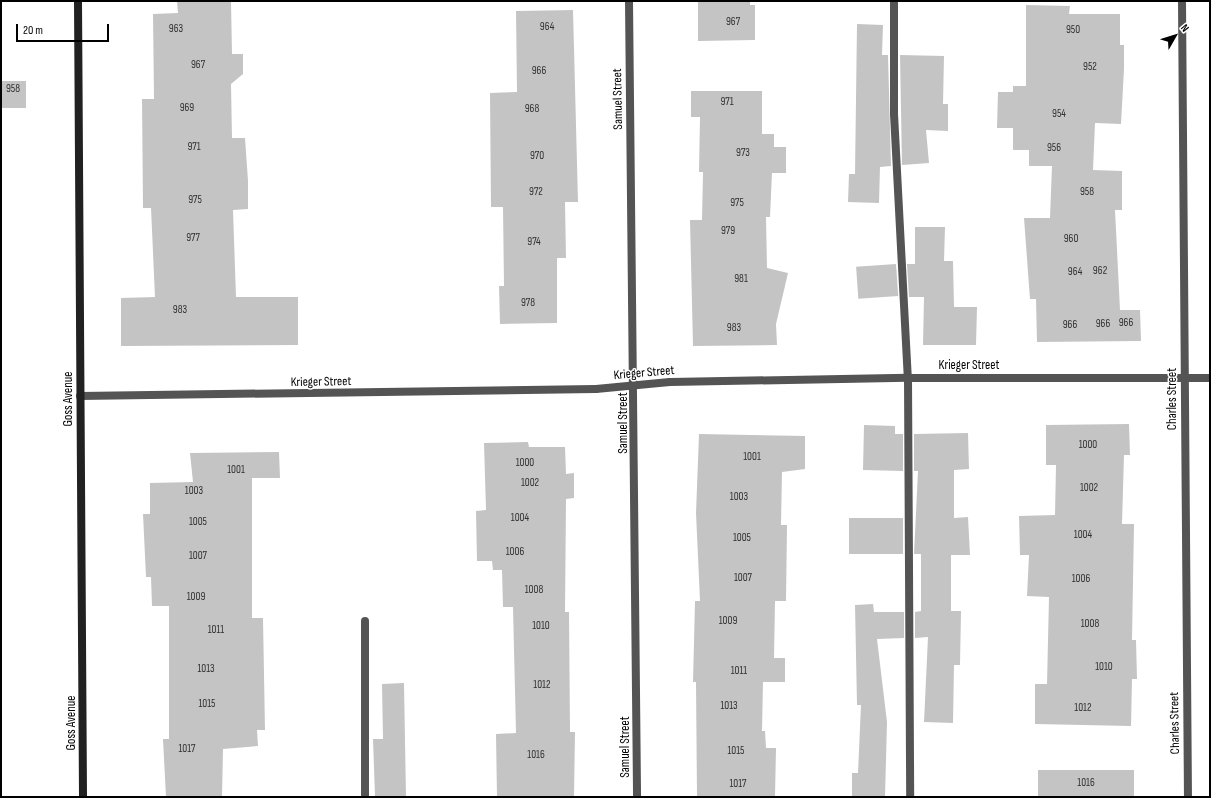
<!DOCTYPE html>
<style>
body{margin:0}
#map{position:relative;width:1211px;height:798px;overflow:hidden;background:#fff;font-family:"Sofia Sans Condensed",sans-serif}
div>[style]{position:absolute}
[style*='--x']{left:calc(var(--x)*1px);top:calc(var(--y)*1px);width:calc(var(--w)*1px);rotate:calc(var(--a)*1deg)}
.building>*{inset:0;background:#c4c4c4;transform-origin:0 0}
.service>*{height:8px;margin:-4px;padding:0 4px;transform-origin:4px;border-radius:4px;background:#545454}
.minor>*{height:8px;margin:-4px;padding:0 4px;transform-origin:4px;border-radius:4px;background:#545454}
.secondary>*{height:8px;margin:-4px;padding:0 4px;transform-origin:4px;border-radius:4px;background:#212121}
span{translate:-50% -50%;white-space:nowrap;text-align:center;line-height:1.15;-webkit-text-stroke:3px #fff;paint-order:stroke}
.number-label{font-size:11px;color:#313131}
.number-label span{-webkit-text-stroke-width:0}
.street-label{font-size:13px;color:#000}
.frame{position:absolute;inset:0;border:2px solid #000;pointer-events:none}
.north{position:absolute;left:1155px;top:16px;width:40px;height:40px;-webkit-text-stroke:3px #fff;paint-order:stroke;rotate:51deg;font-size:11px;font-weight:700;line-height:16px;text-align:center;color:#000}
.north::after{content:'';display:block;margin:auto;width:14px;height:18px;background:#000;clip-path:polygon(50% 0,100% 100%,50% 72%,0 100%)}
.scale{position:absolute;left:16px;top:24px;width:93px;height:18px;box-sizing:border-box;border:2px solid #000;border-top:0;padding-left:5px;font-size:12px;line-height:14px;white-space:nowrap;color:#000;-webkit-text-stroke:3px #fff;paint-order:stroke}
</style>
<div id="map">
<div class="building">
<i style="clip-path:polygon(177px 1px,231px 1px,232px 54px,243px 54px,243px 74px,231px 84px,232px 138px,245px 138px,248px 181px,248px 209px,233px 210px,236px 297px,298px 297px,298px 345px,121px 346px,121px 298px,155px 297px,151px 208px,143px 208px,142px 99px,154px 99px,153px 14px,178px 13px)"></i>
<i style="clip-path:polygon(698px 1px,750px 1px,750px 5px,755px 5px,755px 40px,698px 41px)"></i>
<i style="clip-path:polygon(1026px 5px,1070px 6px,1069px 14px,1120px 14px,1120px 45px,1124px 45px,1124px 69px,1121px 124px,1095px 123px,1093px 170px,1122px 171px,1122px 210px,1115px 210px,1120px 310px,1140px 310px,1141px 341px,1037px 342px,1036px 299px,1030px 299px,1024px 218px,1050px 218px,1052px 166px,1029px 166px,1029px 150px,1013px 150px,1013px 128px,997px 128px,998px 92px,1013px 92px,1013px 86px,1026px 86px)"></i>
<i style="clip-path:polygon(573px 10px,578px 202px,565px 202px,566px 258px,557px 258px,557px 323px,500px 324px,499px 286px,504px 286px,503px 207px,491px 207px,490px 93px,517px 92px,516px 11px)"></i>
<i style="clip-path:polygon(857px 24px,883px 25px,882px 55px,888px 55px,891px 166px,880px 167px,879px 203px,848px 202px,849px 174px,855px 174px)"></i>
<i style="clip-path:polygon(900px 55px,944px 56px,943px 104px,948px 104px,948px 131px,926px 130px,929px 163px,902px 165px)"></i>
<i style="left:26px;top:81px;width:27px;height:25px;rotate:90deg"></i>
<i style="clip-path:polygon(691px 91px,762px 91px,762px 134px,774px 134px,774px 147px,786px 147px,786px 173px,772px 173px,770px 217px,766px 217px,767px 268px,788px 273px,776px 324px,777px 345px,693px 346px,690px 220px,702px 220px,703px 172px,699px 172px,700px 117px,691px 117px)"></i>
<i style="clip-path:polygon(915px 227px,945px 227px,944px 261px,953px 261px,954px 307px,977px 307px,976px 345px,923px 345px,924px 297px,909px 297px,907px 264px,915px 264px)"></i>
<i style="left:896px;top:264px;width:32px;height:40px;rotate:86deg"></i>
<i style="clip-path:polygon(1129px 424px,1130px 455px,1124px 455px,1122px 524px,1134px 524px,1132px 640px,1136px 640px,1137px 679px,1132px 679px,1131px 726px,1035px 724px,1035px 684px,1047px 684px,1049px 597px,1027px 596px,1029px 555px,1020px 555px,1019px 516px,1055px 515px,1056px 465px,1046px 465px,1046px 425px)"></i>
<i style="clip-path:polygon(864px 425px,895px 426px,895px 434px,903px 434px,903px 471px,863px 470px)"></i>
<i style="clip-path:polygon(968px 433px,969px 469px,954px 470px,954px 518px,968px 517px,970px 555px,951px 555px,951px 611px,961px 611px,960px 665px,954px 665px,953px 723px,924px 722px,928px 637px,915px 638px,915px 612px,921px 611px,921px 554px,914px 554px,918px 471px,914px 471px,914px 434px)"></i>
<i style="clip-path:polygon(699px 434px,805px 436px,805px 469px,782px 472px,781px 525px,787px 525px,786px 601px,775px 601px,774px 658px,785px 658px,785px 682px,763px 682px,762px 731px,765px 731px,766px 748px,776px 748px,775px 797px,697px 797px,696px 682px,693px 682px,695px 601px,700px 601px,696px 513px)"></i>
<i style="clip-path:polygon(528px 442px,529px 447px,565px 447px,566px 474px,574px 473px,574px 498px,566px 499px,565px 612px,569px 612px,570px 732px,575px 732px,574px 797px,497px 797px,496px 734px,516px 733px,513px 607px,503px 607px,502px 570px,493px 570px,492px 561px,477px 561px,476px 511px,486px 510px,484px 443px)"></i>
<i style="clip-path:polygon(279px 452px,280px 478px,252px 478px,252px 618px,263px 618px,265px 730px,257px 730px,258px 746px,223px 749px,222px 797px,166px 797px,163px 739px,169px 739px,169px 606px,152px 606px,151px 577px,146px 577px,143px 514px,150px 514px,150px 483px,193px 482px,190px 453px)"></i>
<i style="left:849px;top:518px;width:54px;height:36px"></i>
<i style="clip-path:polygon(873px 604px,874px 612px,904px 612px,904px 638px,877px 639px,887px 722px,885px 797px,852px 797px,852px 773px,858px 773px,861px 705px,857px 705px,855px 605px)"></i>
<i style="clip-path:polygon(404px 683px,406px 797px,375px 797px,373px 739px,383px 739px,382px 684px)"></i>
<i style="left:1038px;top:770px;width:96px;height:27px"></i>
</div>
<div class="service">
<i style="--x:894;--y:1;--w:113;--a:90"></i>
<i style="--x:894;--y:114;--w:264;--a:87"></i>
<i style="--x:908;--y:378;--w:419;--a:89.7"></i>
<i style="--x:365;--y:797;--w:176;--a:-90"></i>
</div>
<div class="minor">
<i style="--x:629;--y:1;--w:796;--a:89.42"></i>
<i style="--x:1182;--y:1;--w:796;--a:89.57"></i>
<i style="--x:80;--y:396;--w:516;--a:-0.78"></i>
<i style="--x:596;--y:389;--w:74;--a:-5.4"></i>
<i style="--x:670;--y:382;--w:238;--a:-1"></i>
<i style="--x:908;--y:378;--w:302;--a:0"></i>
</div>
<div class="secondary">
<i style="--x:78;--y:1;--w:796;--a:89.64"></i>
</div>
<div class="number-label">
<span style="left:733px;top:22px">967</span>
<span style="left:547px;top:27px">964</span>
<span style="left:176px;top:29px">963</span>
<span style="left:1073px;top:30px">950</span>
<span style="left:198px;top:65px">967</span>
<span style="left:1090px;top:67px">952</span>
<span style="left:539px;top:71px">966</span>
<span style="left:13px;top:89px">958</span>
<span style="left:727px;top:102px">971</span>
<span style="left:187px;top:108px">969</span>
<span style="left:532px;top:109px">968</span>
<span style="left:1059px;top:114px">954</span>
<span style="left:194px;top:147px">971</span>
<span style="left:1054px;top:148px">956</span>
<span style="left:743px;top:153px">973</span>
<span style="left:537px;top:156px">970</span>
<span style="left:536px;top:192px">972</span>
<span style="left:1087px;top:192px">958</span>
<span style="left:195px;top:200px">975</span>
<span style="left:737px;top:203px">975</span>
<span style="left:728px;top:231px">979</span>
<span style="left:193px;top:238px">977</span>
<span style="left:1071px;top:239px">960</span>
<span style="left:534px;top:242px">974</span>
<span style="left:1100px;top:271px">962</span>
<span style="left:1075px;top:272px">964</span>
<span style="left:741px;top:279px">981</span>
<span style="left:528px;top:303px">978</span>
<span style="left:180px;top:310px">983</span>
<span style="left:1126px;top:323px">966</span>
<span style="left:1103px;top:324px">966</span>
<span style="left:1070px;top:325px">966</span>
<span style="left:734px;top:328px">983</span>
<span style="left:1088px;top:445px">1000</span>
<span style="left:752px;top:457px">1001</span>
<span style="left:525px;top:463px">1000</span>
<span style="left:236px;top:470px">1001</span>
<span style="left:530px;top:483px">1002</span>
<span style="left:1089px;top:488px">1002</span>
<span style="left:194px;top:491px">1003</span>
<span style="left:739px;top:497px">1003</span>
<span style="left:520px;top:518px">1004</span>
<span style="left:198px;top:522px">1005</span>
<span style="left:1083px;top:535px">1004</span>
<span style="left:742px;top:538px">1005</span>
<span style="left:515px;top:552px">1006</span>
<span style="left:198px;top:556px">1007</span>
<span style="left:743px;top:578px">1007</span>
<span style="left:1081px;top:579px">1006</span>
<span style="left:534px;top:590px">1008</span>
<span style="left:196px;top:597px">1009</span>
<span style="left:728px;top:621px">1009</span>
<span style="left:1090px;top:624px">1008</span>
<span style="left:541px;top:626px">1010</span>
<span style="left:216px;top:630px">1011</span>
<span style="left:1104px;top:667px">1010</span>
<span style="left:206px;top:669px">1013</span>
<span style="left:739px;top:671px">1011</span>
<span style="left:542px;top:685px">1012</span>
<span style="left:207px;top:704px">1015</span>
<span style="left:729px;top:706px">1013</span>
<span style="left:1083px;top:708px">1012</span>
<span style="left:187px;top:749px">1017</span>
<span style="left:736px;top:751px">1015</span>
<span style="left:536px;top:755px">1016</span>
<span style="left:1086px;top:783px">1016</span>
<span style="left:738px;top:784px">1017</span>
</div>
<div class="street-label">
<span style="left:618px;top:99px;rotate:-91deg">Samuel Street</span>
<span style="left:969px;top:365px">Krieger Street</span>
<span style="left:644px;top:373px;rotate:-5deg">Krieger Street</span>
<span style="left:321px;top:382px;rotate:-1deg">Krieger Street</span>
<span style="left:68px;top:399px;rotate:-90deg">Goss Avenue</span>
<span style="left:1172px;top:399px;rotate:-90deg">Charles Street</span>
<span style="left:623px;top:423px;rotate:-90deg">Samuel Street</span>
<span style="left:71px;top:723px;rotate:-90deg">Goss Avenue</span>
<span style="left:1175px;top:723px;rotate:-91deg">Charles Street</span>
<span style="left:625px;top:747px;rotate:-90deg">Samuel Street</span>
</div>
<div class="frame"></div>
<div class="north">N</div>
<div class="scale">20 m</div>
</div>
